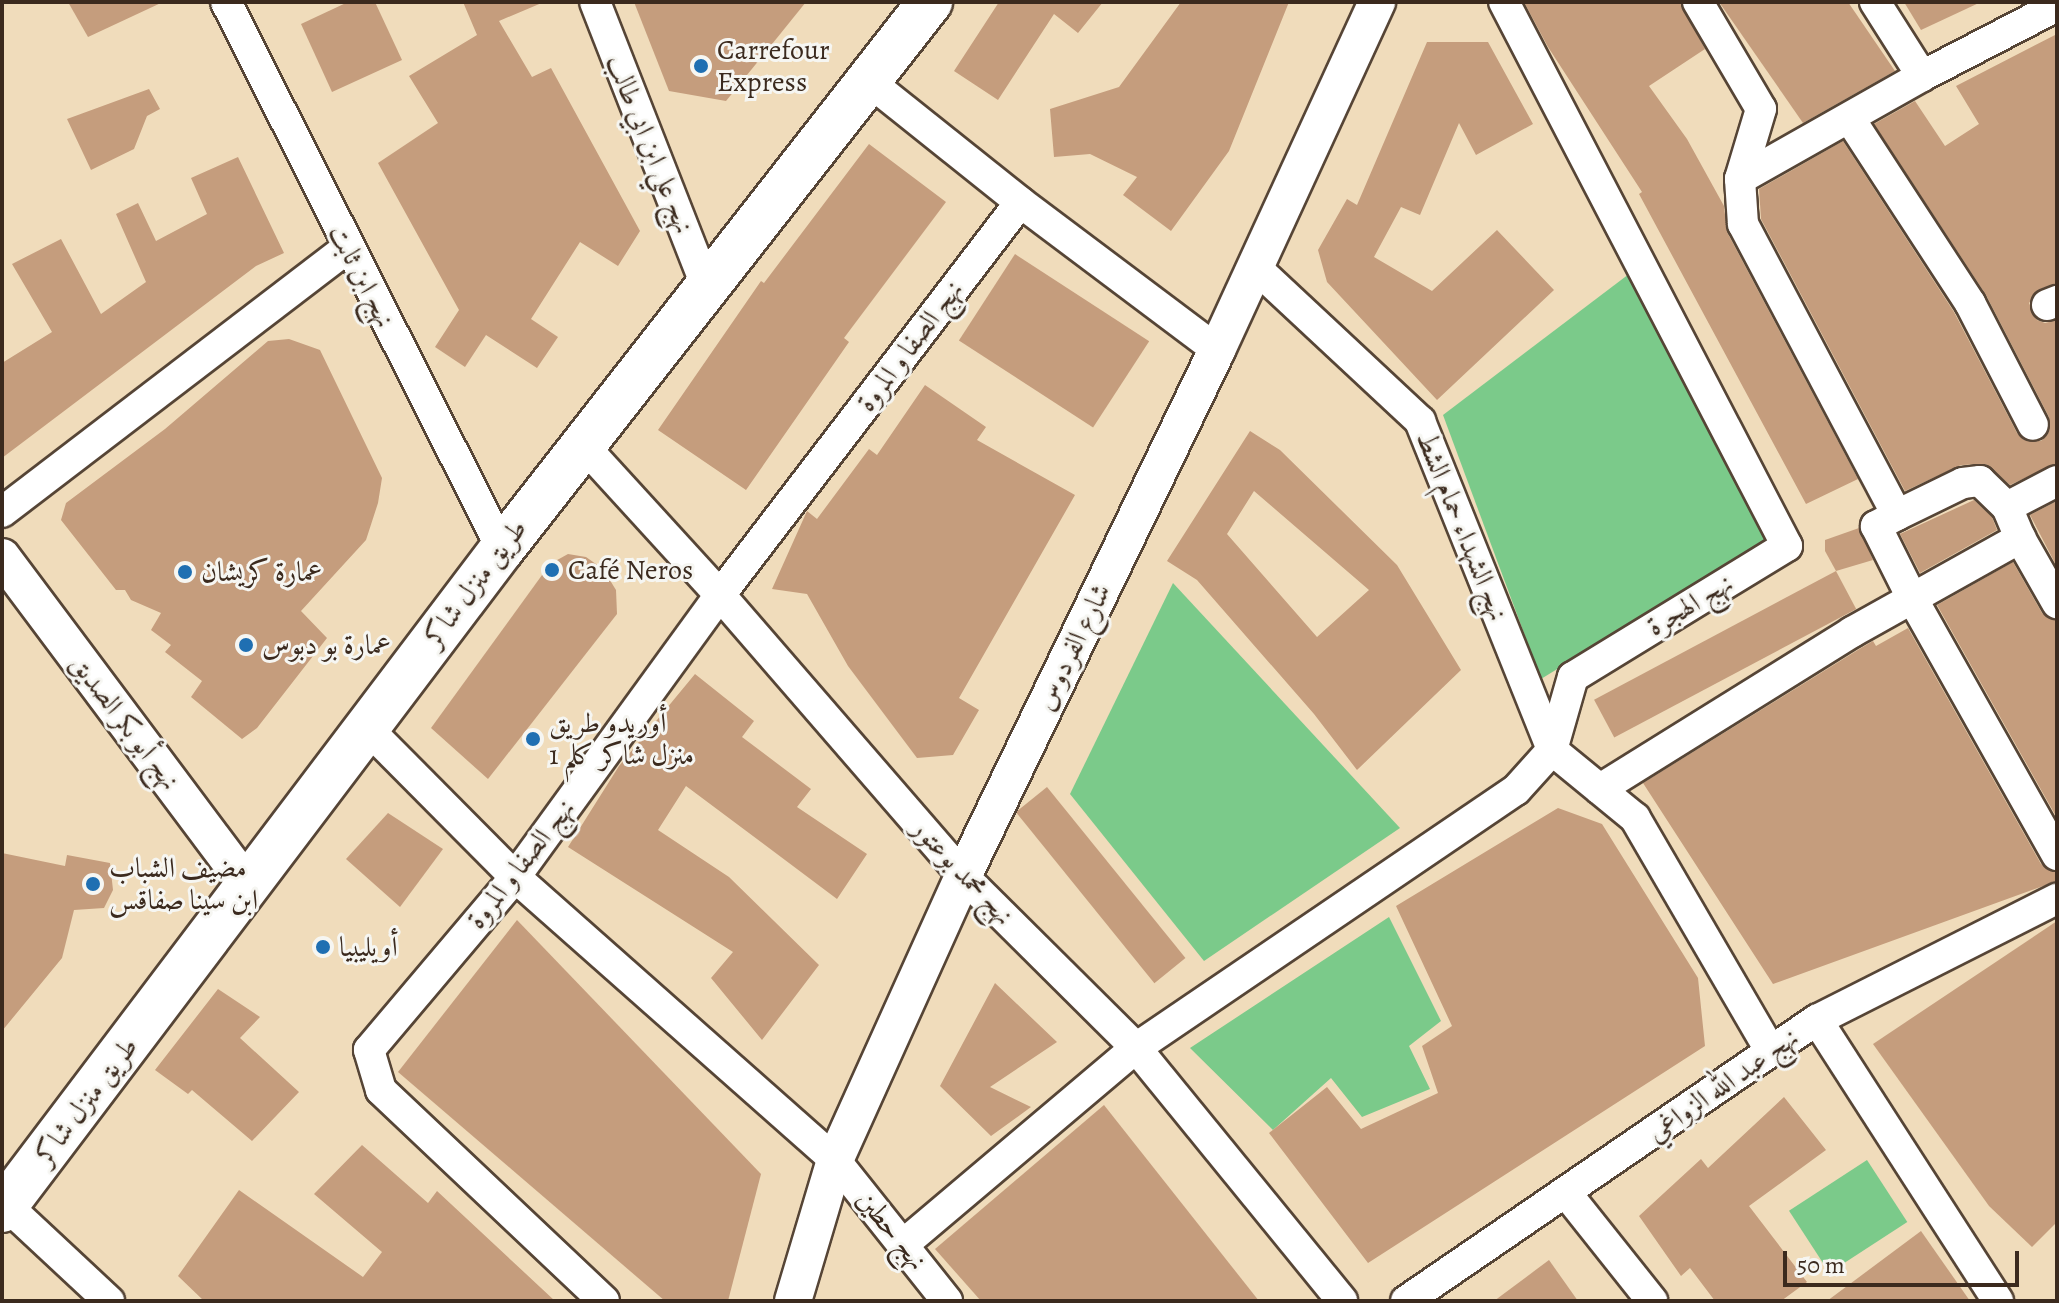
<!DOCTYPE html>
<meta charset="utf-8">
<style>
body{margin:0}
#map{position:relative;width:2059px;height:1303px;overflow:hidden;background:#f0dcbb;font-family:Alegreya,Amiri,serif}
div>[style]{position:absolute}
[style*='--x']{left:calc(var(--x)*1px);top:calc(var(--y)*1px);width:calc(var(--w)*1px);rotate:calc(var(--a)*1deg)}
.green>*{inset:0;background:#7bca8a;transform-origin:0 0}
.building>*{inset:0;background:#c59d7d;transform-origin:0 0}
.roads{filter:drop-shadow(2px 0 #564536) drop-shadow(-2px 0 #564536) drop-shadow(0 2px #564536) drop-shadow(0 -2px #564536)}
.minor>*{height:30px;margin:-15px;padding:0 15px;transform-origin:15px;border-radius:15px;background:#fff}
.tertiary>*{height:36px;margin:-18px;padding:0 18px;transform-origin:18px;border-radius:18px;background:#fff}
.primary>*{height:44px;margin:-22px;padding:0 22px;transform-origin:22px;border-radius:22px;background:#fff}
.dots>*{width:22px;height:22px;translate:-50% -50%;box-sizing:border-box;border:4px solid #f6f6f2;border-radius:50%}
span{translate:-50% -50%;white-space:nowrap;text-align:center;line-height:1.15;-webkit-text-stroke:6px #f6f6f2;paint-order:stroke}
.poi-label{font-size:28px;color:#3b2a1e}
.left{translate:0 -50%;text-align:left}
.street-label{font-size:28px;color:#3b2a1e}
.frame{position:absolute;inset:0;border:4px solid #3b2a1e;pointer-events:none}
.scale{position:absolute;left:1783px;top:1251px;width:236px;height:36px;box-sizing:border-box;border:4px solid #3b2a1e;border-top:0;padding-left:10px;font-size:24px;line-height:28px;white-space:nowrap;color:#3b2a1e;-webkit-text-stroke:6px #f6f6f2;paint-order:stroke}
</style>
<div id="map">
<div class="green">
<i style="clip-path:polygon(1629px 274px,1767px 540px,1541px 679px,1443px 415px)"></i>
<i style="clip-path:polygon(1173px 583px,1400px 828px,1204px 961px,1070px 794px)"></i>
<i style="clip-path:polygon(1389px 917px,1441px 1021px,1409px 1046px,1430px 1089px,1362px 1117px,1331px 1078px,1273px 1130px,1190px 1048px)"></i>
<i style="left:1867px;top:1160px;width:74px;height:93px;rotate:57deg"></i>
</div>
<div class="building">
<i style="clip-path:polygon(68px 2px,163px 2px,88px 37px)"></i>
<i style="clip-path:polygon(348px 2px,375px 2px,402px 60px,332px 92px,301px 24px)"></i>
<i style="clip-path:polygon(463px 2px,544px 2px,499px 21px,532px 77px,551px 68px,640px 231px,618px 266px,580px 242px,531px 319px,558px 337px,537px 368px,486px 335px,465px 367px,435px 347px,459px 310px,378px 163px,438px 123px,409px 76px,477px 35px)"></i>
<i style="clip-path:polygon(634px 2px,806px 2px,726px 101px,669px 91px)"></i>
<i style="clip-path:polygon(999px 2px,1103px 2px,1078px 33px,1054px 14px,998px 100px,954px 71px)"></i>
<i style="clip-path:polygon(1181px 2px,1289px 2px,1229px 151px,1171px 231px,1123px 195px,1137px 177px,1090px 154px,1054px 157px,1050px 109px,1119px 87px)"></i>
<i style="clip-path:polygon(1524px 2px,1680px 2px,1705px 49px,1649px 86px,1687px 139px,1724px 206px,1727px 232px,1858px 479px,1806px 504px,1639px 194px,1642px 192px,1548px 47px)"></i>
<i style="clip-path:polygon(1719px 2px,1848px 2px,1895px 71px,1803px 123px)"></i>
<i style="clip-path:polygon(1904px 2px,1981px 2px,1921px 30px)"></i>
<i style="clip-path:polygon(2057px 34px,2057px 283px,2040px 289px,2029px 303px,2037px 320px,2045px 323px,2057px 320px,2057px 463px,2010px 485px,1986px 464px,1961px 465px,1905px 491px,1761px 219px,1759px 189px,1843px 141px,1954px 312px,2017px 433px,2024px 440px,2041px 441px,2048px 434px,2049px 417px,1986px 295px,1874px 124px,1915px 101px,1945px 146px,1979px 124px,1956px 86px)"></i>
<i style="clip-path:polygon(1427px 42px,1488px 42px,1533px 124px,1476px 155px,1459px 123px,1420px 215px,1401px 207px,1374px 257px,1432px 291px,1497px 230px,1554px 290px,1437px 400px,1327px 282px,1318px 250px,1347px 199px,1357px 205px)"></i>
<i style="clip-path:polygon(149px 89px,160px 109px,147px 116px,134px 149px,91px 170px,67px 119px)"></i>
<i style="clip-path:polygon(869px 144px,946px 202px,844px 338px,849px 342px,746px 490px,658px 430px,761px 281px,764px 283px)"></i>
<i style="clip-path:polygon(238px 157px,284px 253px,256px 266px,2px 458px,2px 363px,52px 332px,12px 264px,61px 239px,101px 314px,146px 282px,116px 214px,138px 203px,156px 241px,207px 214px,191px 178px)"></i>
<i style="left:1015px;top:254px;width:160px;height:103px;rotate:33deg"></i>
<i style="clip-path:polygon(289px 339px,320px 350px,382px 478px,378px 503px,366px 540px,301px 611px,327px 638px,257px 728px,242px 739px,191px 697px,202px 681px,165px 652px,171px 645px,151px 630px,161px 613px,131px 600px,125px 590px,116px 590px,61px 520px,66px 503px,165px 429px,268px 341px)"></i>
<i style="clip-path:polygon(925px 385px,986px 427px,977px 440px,1075px 495px,959px 698px,979px 710px,953px 755px,917px 758px,848px 666px,807px 594px,772px 589px,807px 511px,817px 519px,869px 449px,877px 455px)"></i>
<i style="clip-path:polygon(evenodd,1250px 431px,1280px 450px,1397px 565px,1461px 670px,1357px 770px,1314px 714px,1197px 580px,1167px 561px,1250px 431px,1254px 491px,1369px 590px,1317px 637px,1227px 534px,1254px 491px)"></i>
<i style="clip-path:polygon(1974px 500px,1992px 517px,1997px 530px,1920px 573px,1900px 534px)"></i>
<i style="clip-path:polygon(2057px 501px,2057px 567px,2030px 515px)"></i>
<i style="clip-path:polygon(1859px 528px,1873px 560px,1836px 571px,1825px 551px,1825px 540px)"></i>
<i style="clip-path:polygon(568px 554px,586px 557px,603px 569px,616px 590px,617px 614px,488px 779px,431px 728px,550px 564px)"></i>
<i style="clip-path:polygon(2013px 562px,2042px 613px,2057px 621px,2057px 818px,1937px 605px)"></i>
<i style="left:1836px;top:571px;width:43px;height:274px;rotate:62deg"></i>
<i style="clip-path:polygon(1908px 628px,2041px 864px,2057px 873px,2057px 881px,1773px 984px,1643px 783px,1861px 648px,1873px 641px,1876px 646px)"></i>
<i style="clip-path:polygon(695px 674px,754px 721px,742px 737px,811px 789px,797px 807px,867px 854px,837px 899px,686px 786px,658px 830px,729px 877px,819px 965px,762px 1040px,711px 978px,733px 952px,568px 847px,619px 766px)"></i>
<i style="left:1047px;top:787px;width:220px;height:40px;rotate:51deg"></i>
<i style="clip-path:polygon(1558px 808px,1602px 824px,1698px 978px,1705px 1046px,1368px 1263px,1269px 1133px,1327px 1087px,1361px 1129px,1438px 1093px,1422px 1046px,1452px 1026px,1396px 906px)"></i>
<i style="clip-path:polygon(388px 813px,443px 849px,400px 907px,346px 859px)"></i>
<i style="clip-path:polygon(2px 853px,65px 866px,67px 855px,110px 863px,113px 890px,104px 908px,74px 910px,62px 958px,2px 1031px)"></i>
<i style="clip-path:polygon(517px 920px,761px 1174px,728px 1301px,665px 1301px,398px 1072px)"></i>
<i style="clip-path:polygon(2057px 921px,2057px 1222px,2032px 1247px,1989px 1206px,1873px 1044px)"></i>
<i style="clip-path:polygon(995px 983px,1057px 1042px,990px 1087px,1031px 1107px,991px 1136px,940px 1086px)"></i>
<i style="clip-path:polygon(218px 989px,260px 1017px,240px 1038px,299px 1092px,252px 1141px,192px 1090px,188px 1094px,155px 1070px)"></i>
<i style="clip-path:polygon(1784px 1097px,1826px 1150px,1749px 1206px,1807px 1282px,1781px 1301px,1715px 1301px,1690px 1268px,1681px 1276px,1639px 1216px,1701px 1159px,1708px 1168px)"></i>
<i style="clip-path:polygon(1104px 1105px,1259px 1301px,981px 1301px,935px 1249px)"></i>
<i style="clip-path:polygon(362px 1145px,428px 1203px,437px 1191px,555px 1301px,204px 1301px,178px 1276px,239px 1190px,363px 1277px,382px 1252px,314px 1194px)"></i>
<i style="clip-path:polygon(1921px 1231px,1970px 1301px,1827px 1301px)"></i>
<i style="clip-path:polygon(1549px 1260px,1578px 1301px,1494px 1301px)"></i>
</div>
<div class="roads">
<div class="minor">
<i style="--x:226;--y:2;--w:613;--a:63.23"></i>
<i style="--x:595;--y:2;--w:304;--a:68.6"></i>
<i style="--x:1698;--y:2;--w:124;--a:59.5"></i>
<i style="--x:1761;--y:109;--w:73;--a:106.7"></i>
<i style="--x:1740;--y:179;--w:45;--a:86.2"></i>
<i style="--x:1743;--y:224;--w:329;--a:62.1"></i>
<i style="--x:1897;--y:515;--w:73;--a:-25.9"></i>
<i style="--x:1963;--y:483;--w:17;--a:-7"></i>
<i style="--x:1980;--y:481;--w:37;--a:44"></i>
<i style="--x:2007;--y:507;--w:34;--a:67"></i>
<i style="--x:2020;--y:538;--w:75;--a:60.4"></i>
<i style="--x:1875;--y:2;--w:88;--a:57.6"></i>
<i style="--x:866;--y:79;--w:197;--a:38.6"></i>
<i style="--x:1020;--y:202;--w:246;--a:36.9"></i>
<i style="--x:1850;--y:119;--w:220;--a:56.9"></i>
<i style="--x:1970;--y:303;--w:137;--a:62.7"></i>
<i style="--x:1740;--y:179;--w:209;--a:-29.5"></i>
<i style="--x:1922;--y:76;--w:152;--a:-27.4"></i>
<i style="--x:1255;--y:267;--w:226;--a:43"></i>
<i style="--x:1420;--y:421;--w:354;--a:68.1"></i>
<i style="--x:1552;--y:750;--w:107;--a:39.3"></i>
<i style="--x:1635;--y:818;--w:268;--a:59.8"></i>
<i style="--x:2047;--y:305;--w:11;--a:-22"></i>
<i style="--x:582;--y:444;--w:205;--a:47.6"></i>
<i style="--x:720;--y:595;--w:371;--a:49.1"></i>
<i style="--x:963;--y:876;--w:244;--a:44.8"></i>
<i style="--x:1136;--y:1048;--w:326;--a:50.8"></i>
<i style="--x:2007;--y:507;--w:56;--a:-27.5"></i>
<i style="--x:2;--y:512;--w:434;--a:-37.4"></i>
<i style="--x:1897;--y:515;--w:24;--a:152"></i>
<i style="--x:1876;--y:526;--w:80;--a:63.4"></i>
<i style="--x:1912;--y:598;--w:295;--a:60.6"></i>
<i style="--x:366;--y:727;--w:211;--a:45.2"></i>
<i style="--x:515;--y:877;--w:427;--a:41.5"></i>
<i style="--x:835;--y:1160;--w:180;--a:51.5"></i>
<i style="--x:1600;--y:789;--w:297;--a:-31.9"></i>
<i style="--x:1852;--y:632;--w:193;--a:-29.2"></i>
<i style="--x:1817;--y:1020;--w:334;--a:57.2"></i>
<i style="--x:1567;--y:1194;--w:137;--a:51.5"></i>
<i style="--x:6;--y:1205;--w:141;--a:43"></i>
<i style="--x:905;--y:1243;--w:302;--a:-40.2"></i>
<i style="--x:1136;--y:1048;--w:459;--a:-34.2"></i>
<i style="--x:1516;--y:790;--w:54;--a:-48"></i>
<i style="--x:1552;--y:750;--w:76;--a:-74"></i>
<i style="--x:1573;--y:677;--w:251;--a:-31.5"></i>
<i style="--x:1787;--y:546;--w:613;--a:-117.48"></i>
<i style="--x:604;--y:1301;--w:307;--a:-136.6"></i>
<i style="--x:381;--y:1090;--w:42;--a:-106.7"></i>
<i style="--x:369;--y:1050;--w:226;--a:-49.8"></i>
<i style="--x:515;--y:877;--w:349;--a:-54"></i>
<i style="--x:720;--y:595;--w:494;--a:-52.6"></i>
<i style="--x:1406;--y:1301;--w:498;--a:-34.4"></i>
<i style="--x:1817;--y:1020;--w:269;--a:-26.8"></i>
</div>
<div class="tertiary">
<i style="--x:2;--y:557;--w:411;--a:53.2"></i>
<i style="--x:793;--y:1301;--w:147;--a:-73.4"></i>
<i style="--x:835;--y:1160;--w:312;--a:-65.7"></i>
<i style="--x:963;--y:876;--w:584;--a:-64.22"></i>
<i style="--x:1217;--y:350;--w:383;--a:-65.3"></i>
</div>
<div class="primary">
<i style="--x:2;--y:1210;--w:829;--a:-52.9"></i>
<i style="--x:502;--y:549;--w:695;--a:-51.96"></i>
</div>
</div>
<div class="dots">
<i style="left:701px;top:66px;background:#1f6fb2"></i>
<i style="left:552px;top:570px;background:#1f6fb2"></i>
<i style="left:185px;top:572px;background:#1f6fb2"></i>
<i style="left:246px;top:645px;background:#1f6fb2"></i>
<i style="left:533px;top:739px;background:#1f6fb2"></i>
<i style="left:93px;top:884px;background:#1f6fb2"></i>
<i style="left:323px;top:947px;background:#1f6fb2"></i>
</div>
<div class="poi-label">
<span class="left" style="left:717px;top:66px">Carrefour<br>Express</span>
<span class="left" style="left:568px;top:570px">Café Neros</span>
<span class="left" style="left:201px;top:572px">عمارة كريشان</span>
<span class="left" style="left:262px;top:645px">عمارة بو دبوس</span>
<span class="left" style="left:549px;top:739px">أوريدو طريق<br>منزل شاكر كلم 1</span>
<span class="left" style="left:109px;top:884px">مضيف الشباب<br>ابن سينا صفاقس</span>
<span class="left" style="left:339px;top:947px">أويليبيا</span>
</div>
<div class="street-label">
<span style="left:650px;top:144px;rotate:68deg">نهج علي ابن ابي طالب</span>
<span style="left:362px;top:276px;rotate:63deg">نهج ابن ثابت</span>
<span style="left:910px;top:346px;rotate:-53deg">نهج الصفا و المروة</span>
<span style="left:1462px;top:526px;rotate:68deg">نهج الشهداء حمام الشط</span>
<span style="left:475px;top:583px;rotate:-53deg">طريق منزل شاكر</span>
<span style="left:1690px;top:605px;rotate:-31deg">نهج الهجرة</span>
<span style="left:1073px;top:647px;rotate:-64deg">شارع الفردوس</span>
<span style="left:125px;top:722px;rotate:53deg">نهج أبو بكر الصديق</span>
<span style="left:521px;top:864px;rotate:-52deg">نهج الصفا و المروة</span>
<span style="left:963px;top:872px;rotate:47deg">نهج محمد بوعتور</span>
<span style="left:1723px;top:1085px;rotate:-35deg">نهج عبد الله الزواغي</span>
<span style="left:86px;top:1101px;rotate:-53deg">طريق منزل شاكر</span>
<span style="left:892px;top:1230px;rotate:51deg">نهج حطين</span>
</div>
<div class="frame"></div>
<div class="scale">50 m</div>
</div>
